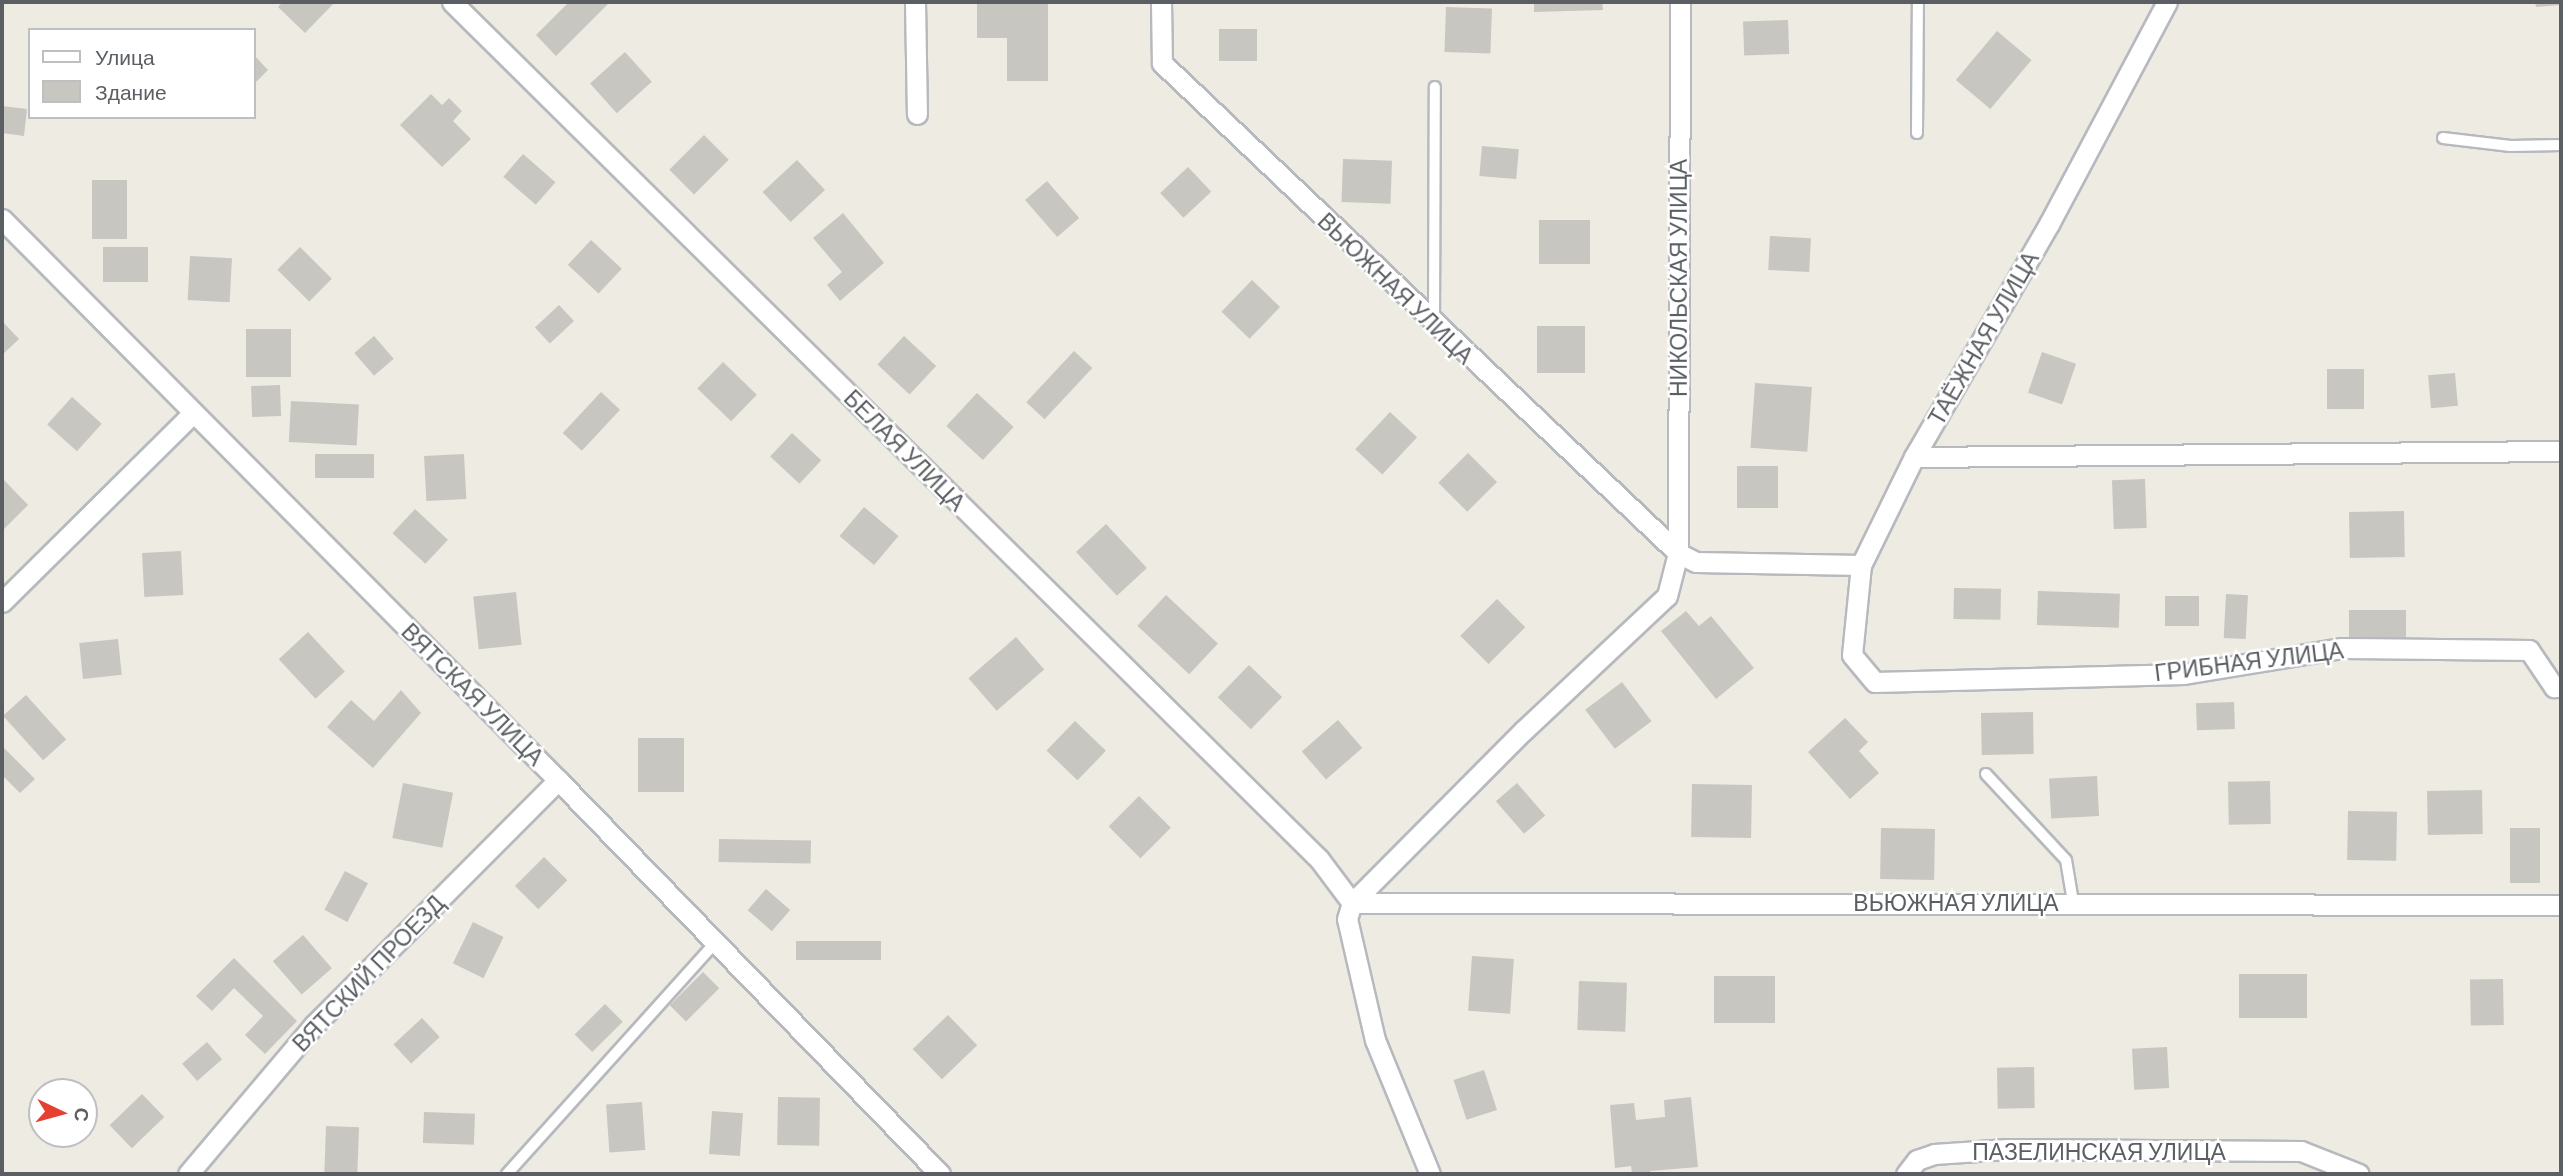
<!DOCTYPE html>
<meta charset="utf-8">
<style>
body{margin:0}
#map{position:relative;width:2563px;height:1176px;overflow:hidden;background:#eeebe3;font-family:Barlow,sans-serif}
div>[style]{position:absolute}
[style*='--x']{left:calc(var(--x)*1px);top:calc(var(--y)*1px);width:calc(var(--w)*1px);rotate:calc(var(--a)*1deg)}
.building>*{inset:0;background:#c8c6c0;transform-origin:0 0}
.roads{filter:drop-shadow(2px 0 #b6b9bd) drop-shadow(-2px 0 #b6b9bd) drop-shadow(0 2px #b6b9bd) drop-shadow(0 -2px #b6b9bd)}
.service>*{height:10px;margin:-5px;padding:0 5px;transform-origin:5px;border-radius:5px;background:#fff}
.minor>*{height:19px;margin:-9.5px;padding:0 9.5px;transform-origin:9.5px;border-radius:9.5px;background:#fff}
span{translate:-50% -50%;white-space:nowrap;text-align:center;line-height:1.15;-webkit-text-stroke:5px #fff;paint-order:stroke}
.street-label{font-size:23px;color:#5b5f63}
.frame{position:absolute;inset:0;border:4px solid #5b5f63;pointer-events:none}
.legend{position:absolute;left:28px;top:28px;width:228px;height:91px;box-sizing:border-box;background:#fff;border:2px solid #bdbfc1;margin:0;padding:9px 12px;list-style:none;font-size:21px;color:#5b5f63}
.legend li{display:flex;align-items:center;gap:14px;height:35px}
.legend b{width:35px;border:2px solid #bdbfc1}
.north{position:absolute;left:28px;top:1078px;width:70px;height:70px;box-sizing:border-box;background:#fff;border:2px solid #bdbfc1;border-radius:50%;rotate:95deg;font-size:19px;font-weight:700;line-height:28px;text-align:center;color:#5b5f63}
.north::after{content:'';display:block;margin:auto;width:24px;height:32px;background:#e54032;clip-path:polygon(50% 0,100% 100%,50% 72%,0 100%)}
</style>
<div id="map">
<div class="building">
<i style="clip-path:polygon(283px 2px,335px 2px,305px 33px,278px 7px)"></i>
<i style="clip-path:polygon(569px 2px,608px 4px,556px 56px,536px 35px)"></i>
<i style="clip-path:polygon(977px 2px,1048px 2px,1048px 81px,1007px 81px,1007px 38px,977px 38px)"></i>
<i style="clip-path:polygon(1534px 2px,1602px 2px,1603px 10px,1534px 12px)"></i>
<i style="clip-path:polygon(2535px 2px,2561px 2px,2561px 5px,2536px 7px)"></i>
<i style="left:1446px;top:7px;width:46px;height:45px;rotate:2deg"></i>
<i style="left:1788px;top:20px;width:34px;height:45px;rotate:88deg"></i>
<i style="left:1219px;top:29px;width:38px;height:32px"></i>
<i style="left:1997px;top:31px;width:45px;height:64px;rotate:40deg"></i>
<i style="left:625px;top:52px;width:40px;height:47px;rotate:48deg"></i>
<i style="clip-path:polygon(254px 55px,268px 70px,254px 84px)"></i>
<i style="clip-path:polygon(431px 94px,442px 105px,449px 98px,462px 111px,453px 121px,471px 139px,442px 167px,400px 125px)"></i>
<i style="clip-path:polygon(2px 106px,27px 109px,24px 136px,2px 133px)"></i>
<i style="left:704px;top:135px;width:35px;height:49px;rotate:45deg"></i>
<i style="left:1482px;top:146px;width:37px;height:30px;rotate:5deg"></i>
<i style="left:523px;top:154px;width:43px;height:30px;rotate:41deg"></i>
<i style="left:1343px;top:159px;width:49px;height:43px;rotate:2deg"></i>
<i style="left:797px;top:160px;width:41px;height:47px;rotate:47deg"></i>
<i style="left:1188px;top:167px;width:34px;height:38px;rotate:47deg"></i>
<i style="left:92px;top:180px;width:35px;height:59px"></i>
<i style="left:1047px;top:181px;width:49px;height:29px;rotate:49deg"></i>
<i style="clip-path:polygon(843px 213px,884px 263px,840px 301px,827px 285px,842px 272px,813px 238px)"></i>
<i style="left:1539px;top:220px;width:51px;height:44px"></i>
<i style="left:1770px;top:236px;width:41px;height:34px;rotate:3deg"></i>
<i style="left:591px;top:240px;width:42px;height:34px;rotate:43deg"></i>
<i style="left:103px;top:247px;width:45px;height:35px"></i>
<i style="left:300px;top:247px;width:45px;height:32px;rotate:45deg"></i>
<i style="left:190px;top:256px;width:42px;height:44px;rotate:3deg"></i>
<i style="left:1252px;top:280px;width:39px;height:44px;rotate:44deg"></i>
<i style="left:559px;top:305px;width:22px;height:33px;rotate:47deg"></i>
<i style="clip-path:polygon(2px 321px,19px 339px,2px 355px)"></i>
<i style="left:1537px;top:326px;width:48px;height:47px"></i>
<i style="left:246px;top:329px;width:45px;height:48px"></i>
<i style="left:374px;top:336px;width:30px;height:26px;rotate:49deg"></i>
<i style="left:904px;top:336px;width:44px;height:39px;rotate:43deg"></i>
<i style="left:1074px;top:351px;width:25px;height:70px;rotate:43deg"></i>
<i style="left:2042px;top:352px;width:36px;height:43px;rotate:19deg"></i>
<i style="left:723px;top:362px;width:47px;height:37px;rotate:44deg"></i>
<i style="left:2327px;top:369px;width:37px;height:40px"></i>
<i style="left:2455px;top:373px;width:33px;height:27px;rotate:85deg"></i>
<i style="left:1755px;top:383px;width:57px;height:65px;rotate:4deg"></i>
<i style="left:280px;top:385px;width:31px;height:29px;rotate:88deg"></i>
<i style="left:601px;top:392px;width:26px;height:56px;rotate:43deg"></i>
<i style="left:977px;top:393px;width:50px;height:45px;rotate:43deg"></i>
<i style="left:72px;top:397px;width:40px;height:37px;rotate:42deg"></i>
<i style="left:291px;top:401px;width:68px;height:41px;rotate:3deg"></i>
<i style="left:1390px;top:412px;width:37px;height:51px;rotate:43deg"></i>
<i style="left:792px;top:433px;width:40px;height:32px;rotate:43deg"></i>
<i style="left:1468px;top:453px;width:41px;height:42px;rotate:45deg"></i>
<i style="left:315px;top:454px;width:59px;height:24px"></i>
<i style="left:464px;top:454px;width:45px;height:40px;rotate:87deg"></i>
<i style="left:1737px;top:466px;width:41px;height:42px"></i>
<i style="clip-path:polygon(2px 478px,28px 505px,2px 531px)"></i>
<i style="left:2145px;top:479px;width:49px;height:33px;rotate:88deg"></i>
<i style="left:864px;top:507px;width:45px;height:38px;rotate:40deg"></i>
<i style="left:415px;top:509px;width:45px;height:33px;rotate:43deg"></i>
<i style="left:2404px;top:511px;width:46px;height:55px;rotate:89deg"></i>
<i style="left:1106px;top:524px;width:60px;height:41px;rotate:47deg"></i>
<i style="left:181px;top:551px;width:44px;height:39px;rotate:87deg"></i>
<i style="left:1954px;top:588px;width:47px;height:31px;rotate:1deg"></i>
<i style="left:2038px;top:591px;width:82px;height:34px;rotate:2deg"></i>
<i style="left:516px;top:592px;width:53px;height:43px;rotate:84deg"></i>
<i style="left:2226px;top:594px;width:22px;height:44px;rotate:3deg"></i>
<i style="left:1166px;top:595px;width:71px;height:42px;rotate:43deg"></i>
<i style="left:2165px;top:596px;width:34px;height:30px"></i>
<i style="left:1497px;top:599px;width:40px;height:52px;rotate:45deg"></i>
<i style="left:2349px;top:610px;width:57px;height:34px"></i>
<i style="clip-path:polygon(1686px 611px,1699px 626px,1711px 616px,1754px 668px,1716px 699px,1661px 631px)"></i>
<i style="left:308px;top:632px;width:54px;height:40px;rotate:47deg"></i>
<i style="left:1016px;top:637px;width:43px;height:63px;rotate:49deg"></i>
<i style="left:118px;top:639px;width:36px;height:39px;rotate:84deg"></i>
<i style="left:1249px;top:665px;width:46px;height:45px;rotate:44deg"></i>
<i style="left:1622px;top:682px;width:49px;height:46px;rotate:53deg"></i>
<i style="clip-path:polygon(401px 690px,421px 713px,373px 768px,327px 727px,351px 700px,374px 721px)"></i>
<i style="left:26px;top:695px;width:60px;height:31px;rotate:48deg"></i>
<i style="left:2234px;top:702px;width:27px;height:38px;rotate:88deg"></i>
<i style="left:2033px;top:712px;width:42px;height:52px;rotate:89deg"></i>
<i style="clip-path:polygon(1845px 718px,1868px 742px,1859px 751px,1879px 773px,1850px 799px,1808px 752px)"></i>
<i style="left:1338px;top:720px;width:37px;height:48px;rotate:49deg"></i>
<i style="left:1075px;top:721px;width:43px;height:41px;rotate:44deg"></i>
<i style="left:638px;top:738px;width:46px;height:54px"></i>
<i style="clip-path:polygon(2px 746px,35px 779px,20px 793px,2px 775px)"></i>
<i style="left:2097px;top:776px;width:40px;height:48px;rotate:87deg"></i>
<i style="left:2270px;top:781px;width:43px;height:42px;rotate:89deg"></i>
<i style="left:403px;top:783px;width:51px;height:56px;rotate:11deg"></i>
<i style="left:1517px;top:783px;width:43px;height:28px;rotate:49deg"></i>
<i style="left:1692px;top:784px;width:60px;height:53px;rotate:1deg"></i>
<i style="left:2482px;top:790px;width:44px;height:55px;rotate:89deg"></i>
<i style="left:1139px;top:796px;width:45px;height:43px;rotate:45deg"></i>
<i style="left:2348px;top:811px;width:49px;height:49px;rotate:1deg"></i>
<i style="left:1881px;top:828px;width:54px;height:51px;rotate:1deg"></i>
<i style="left:2510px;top:828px;width:30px;height:55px"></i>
<i style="left:719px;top:839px;width:92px;height:23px;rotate:1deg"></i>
<i style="left:544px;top:857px;width:33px;height:41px;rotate:45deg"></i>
<i style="left:345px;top:871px;width:26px;height:44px;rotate:28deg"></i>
<i style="left:766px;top:889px;width:32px;height:28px;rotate:41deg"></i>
<i style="left:473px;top:922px;width:34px;height:46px;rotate:26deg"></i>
<i style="left:303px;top:935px;width:44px;height:40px;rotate:49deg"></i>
<i style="left:796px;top:941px;width:85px;height:19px"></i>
<i style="left:1472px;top:956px;width:42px;height:55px;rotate:4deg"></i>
<i style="clip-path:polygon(234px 958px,297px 1021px,265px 1054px,245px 1035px,263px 1016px,234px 988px,212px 1011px,196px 996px)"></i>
<i style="left:703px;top:972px;width:23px;height:47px;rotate:45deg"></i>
<i style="left:2239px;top:974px;width:68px;height:44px"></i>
<i style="left:1714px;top:976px;width:61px;height:47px"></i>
<i style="left:2503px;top:979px;width:46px;height:33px;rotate:89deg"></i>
<i style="left:1579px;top:981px;width:48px;height:49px;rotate:2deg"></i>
<i style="left:605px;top:1004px;width:25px;height:43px;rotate:45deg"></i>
<i style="left:948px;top:1015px;width:42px;height:49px;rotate:46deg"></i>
<i style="left:422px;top:1018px;width:26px;height:39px;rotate:47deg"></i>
<i style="left:207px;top:1042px;width:23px;height:33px;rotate:49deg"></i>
<i style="left:2167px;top:1047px;width:41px;height:35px;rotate:87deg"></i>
<i style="left:2034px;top:1067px;width:41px;height:37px;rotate:89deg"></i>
<i style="left:1484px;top:1070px;width:42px;height:32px;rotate:72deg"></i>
<i style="left:142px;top:1094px;width:32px;height:45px;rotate:46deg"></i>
<i style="left:778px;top:1097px;width:42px;height:48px;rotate:1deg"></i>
<i style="clip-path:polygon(1691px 1097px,1698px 1167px,1650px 1171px,1650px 1174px,1632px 1174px,1631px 1166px,1615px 1168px,1610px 1105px,1634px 1103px,1636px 1120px,1665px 1117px,1664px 1100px)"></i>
<i style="left:642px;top:1102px;width:48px;height:36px;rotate:86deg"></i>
<i style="left:712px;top:1111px;width:31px;height:43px;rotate:4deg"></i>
<i style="left:424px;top:1112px;width:51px;height:31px;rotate:2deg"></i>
<i style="left:326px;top:1126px;width:33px;height:48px;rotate:2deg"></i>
</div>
<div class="roads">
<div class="service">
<i style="--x:1917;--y:133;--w:131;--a:-89.6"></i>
<i style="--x:2443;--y:138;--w:68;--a:6.7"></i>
<i style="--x:2511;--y:146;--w:50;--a:-1.1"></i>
<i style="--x:1434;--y:321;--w:234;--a:-89.8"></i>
<i style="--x:1986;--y:774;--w:117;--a:47.1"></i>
<i style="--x:2066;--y:860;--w:43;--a:80.5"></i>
<i style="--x:507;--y:1174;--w:311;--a:-48"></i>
</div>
<div class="minor">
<i style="--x:452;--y:2;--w:1219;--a:44.67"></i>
<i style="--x:1319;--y:859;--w:55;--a:53.1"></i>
<i style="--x:915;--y:2;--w:112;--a:89"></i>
<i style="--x:1161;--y:2;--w:61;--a:89.1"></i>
<i style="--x:1162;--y:63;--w:712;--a:43.52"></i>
<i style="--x:1678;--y:553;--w:20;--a:27"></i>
<i style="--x:1696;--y:562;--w:165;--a:1"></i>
<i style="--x:2167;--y:2;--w:251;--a:118"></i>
<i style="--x:2049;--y:224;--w:269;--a:120.1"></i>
<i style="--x:1914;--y:457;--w:120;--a:116.1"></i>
<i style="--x:1861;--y:565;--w:90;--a:95.7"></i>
<i style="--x:1852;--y:655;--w:35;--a:50"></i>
<i style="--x:1875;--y:682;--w:309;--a:-1.5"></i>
<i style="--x:2184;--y:674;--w:159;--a:-9.4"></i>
<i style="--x:2341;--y:648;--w:188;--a:0.6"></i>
<i style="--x:2529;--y:650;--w:45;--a:56"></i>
<i style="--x:2554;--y:687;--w:7;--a:0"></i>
<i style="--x:2;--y:219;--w:790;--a:45.26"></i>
<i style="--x:558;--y:780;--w:549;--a:45.89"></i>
<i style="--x:1914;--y:457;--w:647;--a:-0.53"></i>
<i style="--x:2;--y:602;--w:269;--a:-44.7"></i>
<i style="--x:1352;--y:903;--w:1209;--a:0.09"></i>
<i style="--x:188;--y:1174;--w:195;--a:-49.8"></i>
<i style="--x:314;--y:1025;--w:346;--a:-45.1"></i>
<i style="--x:1430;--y:1174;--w:145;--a:-112.3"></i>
<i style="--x:1375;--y:1040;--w:124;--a:-103"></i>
<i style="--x:1347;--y:919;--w:17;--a:-73"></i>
<i style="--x:1352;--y:903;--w:243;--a:-45.2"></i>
<i style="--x:1523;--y:731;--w:197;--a:-43.2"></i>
<i style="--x:1667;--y:596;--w:44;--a:-75.7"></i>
<i style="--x:1678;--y:553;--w:551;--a:-89.79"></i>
<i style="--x:1906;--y:1174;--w:18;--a:-52"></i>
<i style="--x:1917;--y:1160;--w:18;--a:-19"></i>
<i style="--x:1934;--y:1154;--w:74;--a:-3.9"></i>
<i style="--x:2008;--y:1149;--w:293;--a:0.4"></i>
<i style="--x:2301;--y:1151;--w:62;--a:21.6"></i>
</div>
</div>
<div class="street-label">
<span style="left:1678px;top:278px;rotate:-90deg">НИКОЛЬСКАЯ УЛИЦА</span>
<span style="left:1396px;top:288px;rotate:44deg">ВЬЮЖНАЯ УЛИЦА</span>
<span style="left:1983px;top:338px;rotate:-60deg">ТАЁЖНАЯ УЛИЦА</span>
<span style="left:905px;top:450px;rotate:45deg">БЕЛАЯ УЛИЦА</span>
<span style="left:2249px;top:661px;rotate:-7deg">ГРИБНАЯ УЛИЦА</span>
<span style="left:473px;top:694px;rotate:45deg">ВЯТСКАЯ УЛИЦА</span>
<span style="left:1956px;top:902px">ВЬЮЖНАЯ УЛИЦА</span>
<span style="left:368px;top:973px;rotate:-46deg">ВЯТСКИЙ ПРОЕЗД</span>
<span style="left:2099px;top:1151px">ПАЗЕЛИНСКАЯ УЛИЦА</span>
</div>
<div class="frame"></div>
<ul class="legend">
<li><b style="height:9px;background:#fff"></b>Улица</li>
<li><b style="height:19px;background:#c8c6c0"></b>Здание</li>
</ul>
<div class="north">С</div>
</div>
